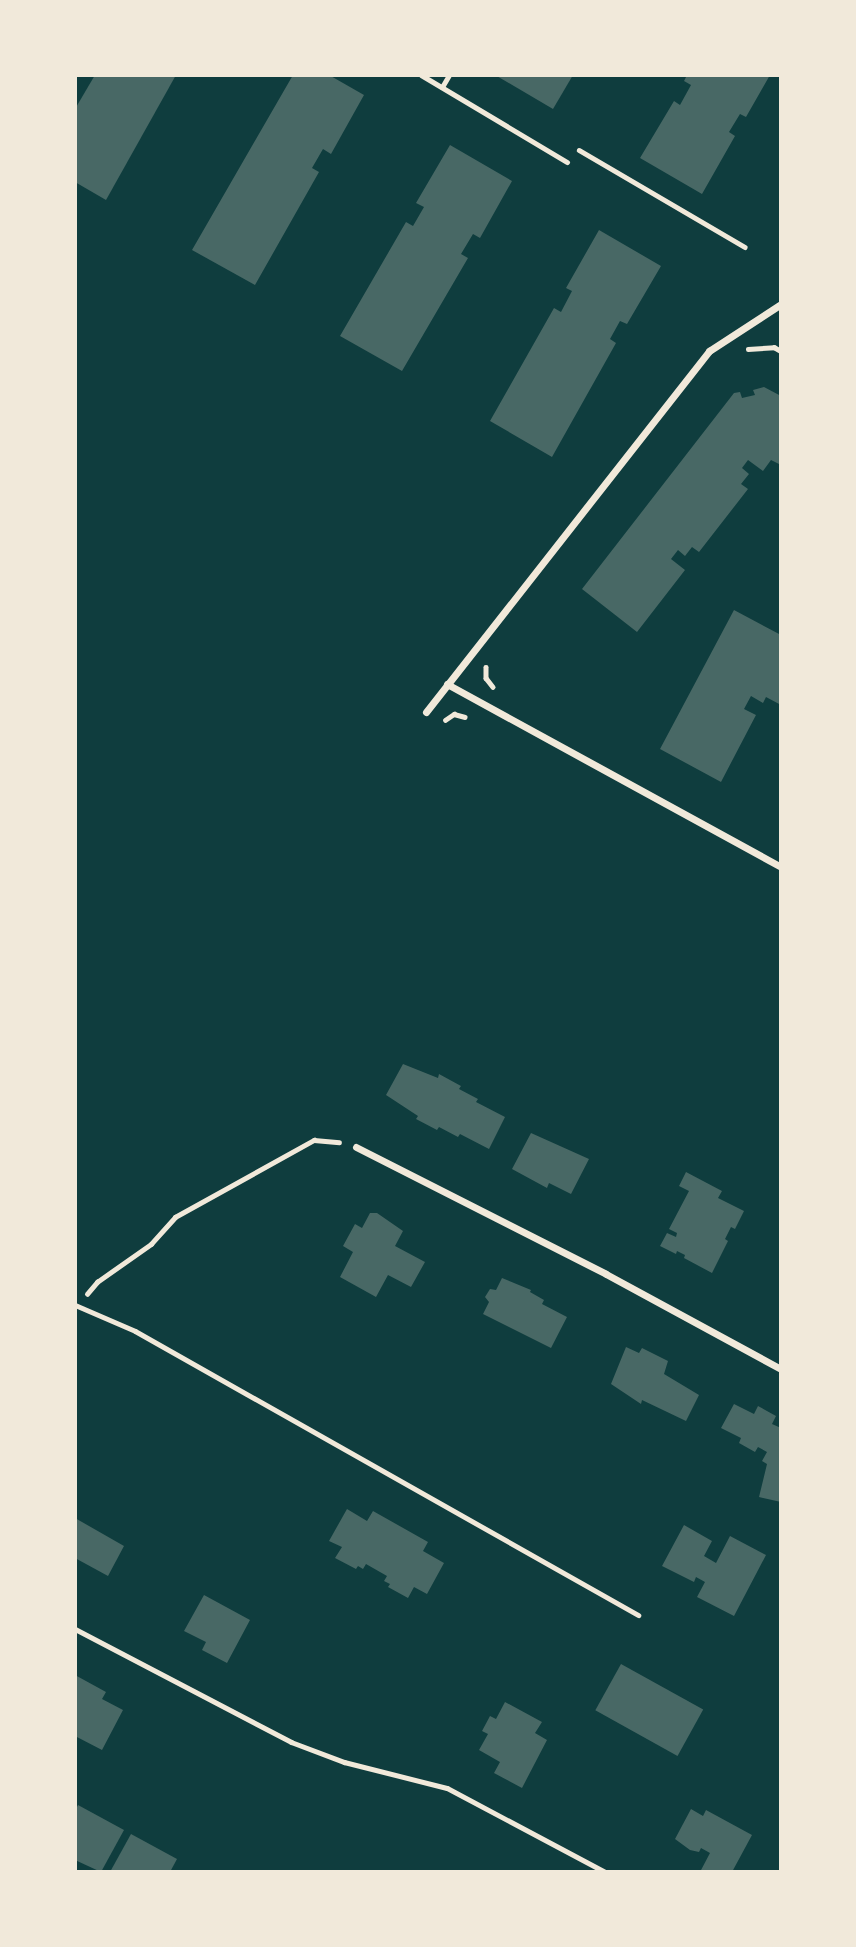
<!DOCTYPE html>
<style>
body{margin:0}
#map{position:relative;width:856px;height:1947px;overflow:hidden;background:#0f3d3e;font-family:"Archivo Narrow",sans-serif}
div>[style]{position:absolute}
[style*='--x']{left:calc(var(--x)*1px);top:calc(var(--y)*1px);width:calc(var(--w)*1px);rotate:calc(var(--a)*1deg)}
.building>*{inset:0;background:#486865;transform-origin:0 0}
.path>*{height:4.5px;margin:-2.25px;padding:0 2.25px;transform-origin:2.25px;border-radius:2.25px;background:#f1e9da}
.service>*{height:5px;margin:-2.5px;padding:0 2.5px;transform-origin:2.5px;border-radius:2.5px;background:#f1e9da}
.minor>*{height:7px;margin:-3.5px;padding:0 3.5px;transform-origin:3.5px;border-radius:3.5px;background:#f1e9da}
span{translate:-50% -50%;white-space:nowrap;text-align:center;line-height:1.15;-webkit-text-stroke:5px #f1e9da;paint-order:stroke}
.frame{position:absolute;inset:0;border:77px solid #f1e9da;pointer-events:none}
</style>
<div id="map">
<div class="building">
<i style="clip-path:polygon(95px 75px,176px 75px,106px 200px,75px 182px,75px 109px)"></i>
<i style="clip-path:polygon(293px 75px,329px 75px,364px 95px,331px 154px,323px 149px,312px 168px,319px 172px,255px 285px,192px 250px)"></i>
<i style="clip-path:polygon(495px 75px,573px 75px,553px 109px)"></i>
<i style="clip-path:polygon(687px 75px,770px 75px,746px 117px,740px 114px,729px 132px,735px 136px,702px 194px,640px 158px,674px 101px,680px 105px,691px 85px,684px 81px)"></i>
<i style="clip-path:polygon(450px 145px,512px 181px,480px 238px,473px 234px,461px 254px,468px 258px,402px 371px,340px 336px,406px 222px,413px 226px,424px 207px,416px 203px)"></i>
<i style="clip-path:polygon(599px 230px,661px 266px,627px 324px,620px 321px,610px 339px,616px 343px,552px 457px,490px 421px,554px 308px,561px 312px,572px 291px,566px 288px)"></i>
<i style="clip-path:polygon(764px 387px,781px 396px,781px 465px,771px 460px,763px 471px,748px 460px,742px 468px,749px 474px,741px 484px,748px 489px,699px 552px,692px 547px,685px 556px,678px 550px,671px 559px,685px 570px,637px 632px,582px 589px,734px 393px,740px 392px,742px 398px,755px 395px,753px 390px)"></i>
<i style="clip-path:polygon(734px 610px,781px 635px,781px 705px,766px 697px,763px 703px,751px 696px,744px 709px,756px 715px,721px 782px,660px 749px)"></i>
<i style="clip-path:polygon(403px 1064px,438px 1078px,439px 1074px,461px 1086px,459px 1089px,478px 1099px,476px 1102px,505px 1117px,489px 1149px,460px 1134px,458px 1137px,439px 1127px,437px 1130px,416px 1119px,418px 1116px,386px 1095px)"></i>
<i style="clip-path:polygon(531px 1133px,589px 1159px,571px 1194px,549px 1183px,547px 1188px,512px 1169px)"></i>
<i style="clip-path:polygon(686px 1172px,722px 1191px,718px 1198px,744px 1211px,735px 1229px,731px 1227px,725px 1239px,728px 1241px,712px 1273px,684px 1258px,685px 1255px,677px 1251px,676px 1254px,660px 1246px,667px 1233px,676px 1237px,677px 1233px,669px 1229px,689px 1191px,679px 1186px)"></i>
<i style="clip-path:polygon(370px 1213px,377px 1213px,403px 1231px,395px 1246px,425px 1262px,411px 1287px,388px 1275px,376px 1297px,340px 1277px,353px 1252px,343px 1246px,355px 1224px,362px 1228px)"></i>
<i style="clip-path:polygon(502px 1278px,531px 1290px,530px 1292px,544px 1300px,542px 1304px,567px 1317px,551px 1348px,483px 1314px,489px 1302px,485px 1297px,490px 1289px,496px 1290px)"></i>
<i style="clip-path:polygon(626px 1347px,639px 1353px,642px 1348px,668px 1361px,664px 1374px,699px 1395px,686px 1421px,642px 1400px,641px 1404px,611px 1384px)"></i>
<i style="clip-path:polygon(734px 1404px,754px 1414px,758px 1406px,776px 1416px,772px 1424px,781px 1428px,781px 1502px,759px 1497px,767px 1464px,762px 1461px,767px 1452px,758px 1447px,755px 1452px,739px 1443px,741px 1438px,721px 1428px)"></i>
<i style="clip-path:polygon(347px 1509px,367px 1521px,373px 1511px,428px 1542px,423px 1551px,444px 1563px,427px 1594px,414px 1587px,408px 1598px,388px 1587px,390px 1584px,384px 1581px,387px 1576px,366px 1564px,363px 1569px,358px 1566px,356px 1569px,335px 1558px,342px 1547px,329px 1541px)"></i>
<i style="clip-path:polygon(75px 1518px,124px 1546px,108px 1576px,75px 1558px)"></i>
<i style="clip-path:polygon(684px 1525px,712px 1541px,704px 1556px,716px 1563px,730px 1536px,766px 1555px,734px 1616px,697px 1597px,705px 1582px,696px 1577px,694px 1582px,662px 1566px)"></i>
<i style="clip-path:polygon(204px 1595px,250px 1620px,227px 1663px,202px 1650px,206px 1642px,184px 1631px)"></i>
<i style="left:621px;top:1664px;width:94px;height:53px;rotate:29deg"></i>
<i style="clip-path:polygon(75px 1675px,106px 1692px,102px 1699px,123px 1710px,102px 1750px,75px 1736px)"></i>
<i style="clip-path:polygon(505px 1702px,542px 1722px,535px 1733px,547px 1740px,522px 1788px,494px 1773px,500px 1762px,479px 1750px,488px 1734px,482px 1731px,490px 1716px,496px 1719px)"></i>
<i style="clip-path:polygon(78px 1805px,124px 1830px,101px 1872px,75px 1860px,75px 1811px)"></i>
<i style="clip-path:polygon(691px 1809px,703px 1816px,706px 1810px,752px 1835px,732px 1872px,700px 1872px,710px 1853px,701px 1848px,699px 1852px,690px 1850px,675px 1839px)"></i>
<i style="clip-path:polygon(131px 1834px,177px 1859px,170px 1872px,110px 1872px)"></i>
</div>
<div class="path">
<i style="--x:579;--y:150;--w:192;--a:30.3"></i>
<i style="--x:748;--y:349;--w:26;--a:-4"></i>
<i style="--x:774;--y:347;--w:8;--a:30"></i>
<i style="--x:486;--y:667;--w:11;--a:90"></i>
<i style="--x:486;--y:678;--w:11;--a:52"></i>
<i style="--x:445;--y:720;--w:11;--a:-34"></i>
<i style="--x:454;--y:714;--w:11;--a:15"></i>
<i style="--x:87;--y:1294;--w:16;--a:-50"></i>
<i style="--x:97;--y:1282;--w:66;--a:-35.1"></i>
<i style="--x:151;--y:1244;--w:36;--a:-48"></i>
<i style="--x:175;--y:1217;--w:159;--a:-29"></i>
<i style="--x:314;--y:1140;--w:25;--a:5"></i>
</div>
<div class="service">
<i style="--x:421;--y:75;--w:170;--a:30.8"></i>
<i style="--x:442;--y:87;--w:14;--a:-60"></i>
<i style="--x:75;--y:1305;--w:65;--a:23.4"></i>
<i style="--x:135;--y:1331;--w:578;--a:29.45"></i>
<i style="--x:75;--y:1629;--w:244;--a:27.6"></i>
<i style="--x:291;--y:1742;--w:57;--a:20.7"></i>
<i style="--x:344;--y:1762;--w:106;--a:14.2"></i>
<i style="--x:447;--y:1788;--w:179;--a:28"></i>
</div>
<div class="minor">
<i style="--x:447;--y:684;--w:381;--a:28.7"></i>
<i style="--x:426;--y:712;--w:459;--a:-51.9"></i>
<i style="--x:709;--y:351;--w:86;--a:-33.1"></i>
<i style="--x:356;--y:1147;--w:280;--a:26.9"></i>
<i style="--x:606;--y:1274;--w:199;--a:28.5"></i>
</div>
<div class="frame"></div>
</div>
